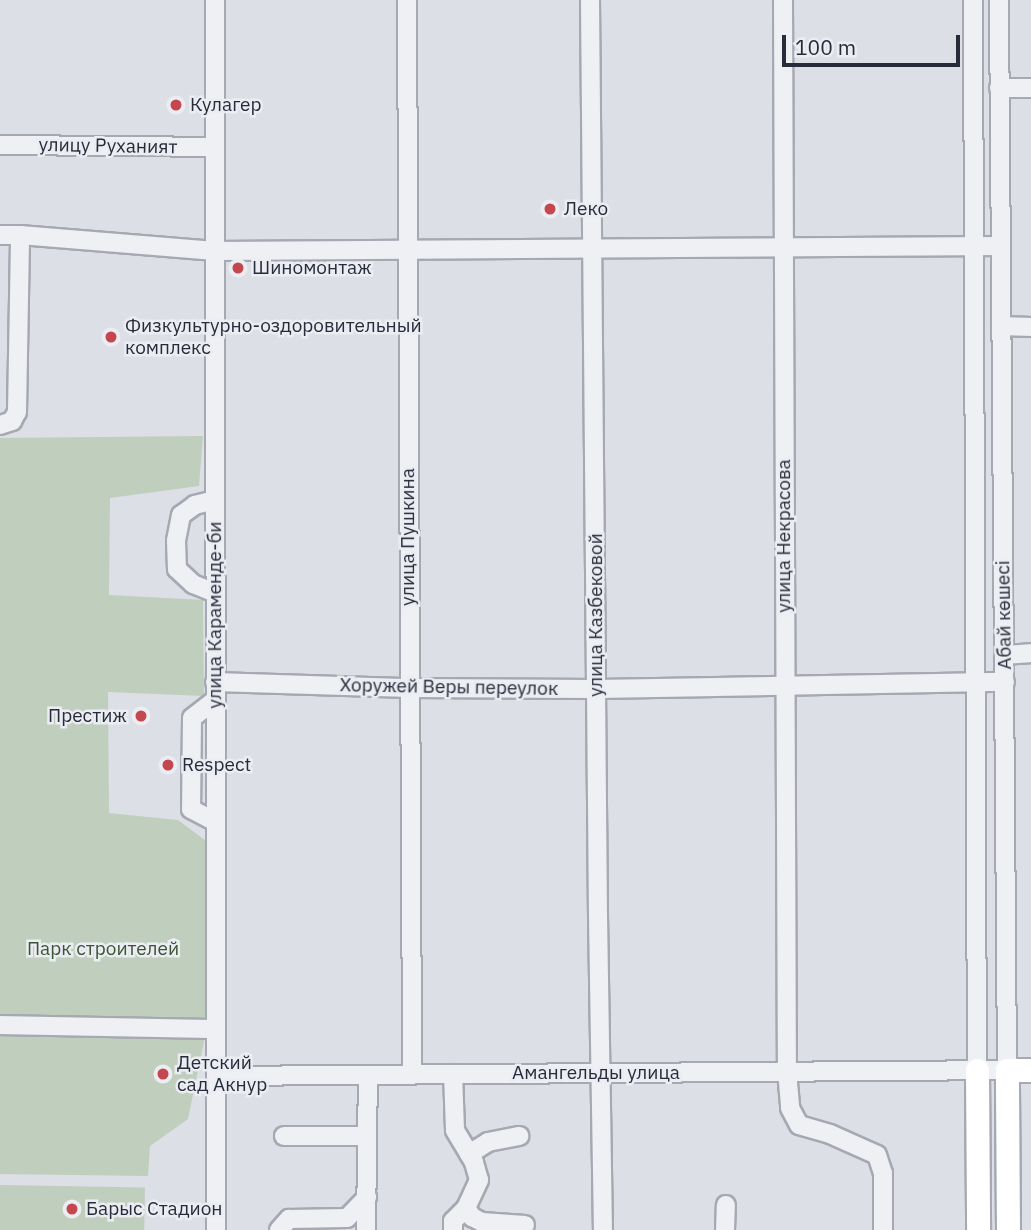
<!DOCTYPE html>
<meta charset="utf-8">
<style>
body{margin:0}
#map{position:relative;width:1031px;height:1230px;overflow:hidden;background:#dcdfe5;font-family:"IBM Plex Sans",sans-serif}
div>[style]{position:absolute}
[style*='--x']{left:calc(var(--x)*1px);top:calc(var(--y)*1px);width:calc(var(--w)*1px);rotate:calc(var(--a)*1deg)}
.green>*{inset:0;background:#c0cebd;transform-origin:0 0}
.roads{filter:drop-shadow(2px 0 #a6a9b2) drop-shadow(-2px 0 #a6a9b2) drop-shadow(0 2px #a6a9b2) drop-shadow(0 -2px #a6a9b2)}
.minor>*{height:18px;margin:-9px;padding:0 9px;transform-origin:9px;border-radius:9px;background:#eef0f4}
.major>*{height:23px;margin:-11.5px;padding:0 11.5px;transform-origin:11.5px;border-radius:11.5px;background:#fff}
.dots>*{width:19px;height:19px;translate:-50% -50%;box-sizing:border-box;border:4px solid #ebedf3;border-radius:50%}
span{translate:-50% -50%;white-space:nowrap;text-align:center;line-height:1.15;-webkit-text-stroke:5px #ebedf3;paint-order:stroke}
.poi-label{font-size:19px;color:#272c3a}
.left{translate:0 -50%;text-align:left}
.right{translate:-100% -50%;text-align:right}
.street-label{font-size:19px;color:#272c3a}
.park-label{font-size:19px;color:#385535}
.scale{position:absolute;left:782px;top:35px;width:178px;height:32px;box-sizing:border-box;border:4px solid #272c3a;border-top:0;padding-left:9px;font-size:21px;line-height:24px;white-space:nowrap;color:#272c3a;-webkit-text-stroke:5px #ebedf3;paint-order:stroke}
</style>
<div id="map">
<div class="green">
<i style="clip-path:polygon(203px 436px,199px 486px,110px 498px,109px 595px,203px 600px,204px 696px,108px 692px,109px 813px,178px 820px,206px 841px,208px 1022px,188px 1119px,150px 1146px,148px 1176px,0 1174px,0 438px)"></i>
<i style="left:0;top:1185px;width:145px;height:45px;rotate:1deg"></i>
</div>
<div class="roads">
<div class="minor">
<i style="--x:215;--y:0;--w:1230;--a:89.95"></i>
<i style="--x:407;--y:0;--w:1074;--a:89.73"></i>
<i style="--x:590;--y:0;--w:915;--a:89.5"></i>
<i style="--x:598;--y:915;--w:315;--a:89.1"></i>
<i style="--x:783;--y:0;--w:1071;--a:89.79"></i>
<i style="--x:787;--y:1071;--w:37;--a:85"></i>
<i style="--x:790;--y:1108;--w:19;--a:62"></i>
<i style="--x:799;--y:1125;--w:32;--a:16"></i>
<i style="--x:830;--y:1134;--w:51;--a:24.1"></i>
<i style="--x:877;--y:1155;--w:19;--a:72"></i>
<i style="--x:883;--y:1173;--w:57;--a:90"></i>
<i style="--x:973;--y:0;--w:1070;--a:89.79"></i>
<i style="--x:999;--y:88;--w:32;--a:0"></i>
<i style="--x:0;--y:145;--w:215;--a:0.5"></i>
<i style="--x:0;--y:235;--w:20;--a:0"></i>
<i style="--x:1001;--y:326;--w:30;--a:2"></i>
<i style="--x:0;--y:425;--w:13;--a:-18"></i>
<i style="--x:12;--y:421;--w:10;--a:-61"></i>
<i style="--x:17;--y:412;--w:177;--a:-89"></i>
<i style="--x:20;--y:235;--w:196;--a:4.7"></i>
<i style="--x:215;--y:251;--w:785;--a:-0.36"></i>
<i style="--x:215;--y:500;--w:21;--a:166"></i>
<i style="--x:195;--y:505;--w:17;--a:144"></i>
<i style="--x:181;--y:515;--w:26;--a:101"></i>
<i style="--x:176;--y:541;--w:28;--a:88"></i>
<i style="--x:177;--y:569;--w:22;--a:43"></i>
<i style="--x:193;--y:584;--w:24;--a:22"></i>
<i style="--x:1005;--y:655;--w:26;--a:-4"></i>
<i style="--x:215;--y:682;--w:195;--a:1.8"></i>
<i style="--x:410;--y:688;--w:186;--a:0.3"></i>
<i style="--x:596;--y:689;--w:409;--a:-1"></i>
<i style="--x:215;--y:700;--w:29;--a:142"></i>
<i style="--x:192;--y:718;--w:91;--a:90.6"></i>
<i style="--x:191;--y:809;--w:27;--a:28"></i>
<i style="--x:0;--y:1025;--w:215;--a:1.1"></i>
<i style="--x:216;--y:1076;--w:791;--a:-0.43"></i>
<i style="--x:1007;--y:1070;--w:1070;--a:-90.43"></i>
<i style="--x:284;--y:1136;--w:83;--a:0"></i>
<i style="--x:469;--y:1154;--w:22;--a:-32"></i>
<i style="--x:488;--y:1142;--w:32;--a:-11"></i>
<i style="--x:466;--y:1208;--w:11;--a:56"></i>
<i style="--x:472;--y:1217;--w:11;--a:27"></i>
<i style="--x:482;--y:1222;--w:43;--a:4"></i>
<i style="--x:279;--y:1230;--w:15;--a:-48"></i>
<i style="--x:289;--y:1219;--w:58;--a:-1"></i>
<i style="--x:347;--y:1218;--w:29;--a:-46"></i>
<i style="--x:366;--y:1230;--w:155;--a:-89.3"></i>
<i style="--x:453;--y:1230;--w:9;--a:-90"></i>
<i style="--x:453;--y:1221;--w:18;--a:-45"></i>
<i style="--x:466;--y:1208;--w:31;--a:-65"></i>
<i style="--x:479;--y:1180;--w:19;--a:-106"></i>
<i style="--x:474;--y:1162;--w:37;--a:-121"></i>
<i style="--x:455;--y:1130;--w:56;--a:-92"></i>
<i style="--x:725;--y:1230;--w:25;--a:-88"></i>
</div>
<div class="major">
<i style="--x:977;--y:1070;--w:160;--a:89.6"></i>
<i style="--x:1008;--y:1230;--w:160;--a:-90.4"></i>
<i style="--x:1007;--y:1070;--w:24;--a:0"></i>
</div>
</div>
<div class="dots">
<i style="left:176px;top:105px;background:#c4464e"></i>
<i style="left:550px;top:209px;background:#c4464e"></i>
<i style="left:238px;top:268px;background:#c4464e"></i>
<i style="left:111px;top:337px;background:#c4464e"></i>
<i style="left:141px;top:716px;background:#c4464e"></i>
<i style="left:168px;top:765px;background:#c4464e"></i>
<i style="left:163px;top:1074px;background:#c4464e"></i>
<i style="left:72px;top:1209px;background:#c4464e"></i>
</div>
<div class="poi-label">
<span class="left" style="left:190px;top:105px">Кулагер</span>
<span class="left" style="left:564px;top:209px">Леко</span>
<span class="left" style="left:252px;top:268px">Шиномонтаж</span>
<span class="left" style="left:125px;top:337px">Физкультурно-оздоровительный<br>комплекс</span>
<span class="right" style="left:127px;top:716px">Престиж</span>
<span class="left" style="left:182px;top:765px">Respect</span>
<span class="left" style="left:177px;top:1074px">Детский<br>сад Акнур</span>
<span class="left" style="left:86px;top:1209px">Барыс Стадион</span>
</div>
<div class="street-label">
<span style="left:108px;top:146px;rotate:1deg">улицу Руханият</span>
<span style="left:784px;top:536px;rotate:-90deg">улица Некрасова</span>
<span style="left:408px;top:537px;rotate:-90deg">улица Пушкина</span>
<span style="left:215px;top:615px;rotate:-90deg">улица Караменде-би</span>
<span style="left:596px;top:615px;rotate:-90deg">улица Казбековой</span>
<span style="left:1004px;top:615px;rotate:-91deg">Абай көшесі</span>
<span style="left:449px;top:687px;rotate:1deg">Хоружей Веры переулок</span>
<span style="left:596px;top:1073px">Амангельды улица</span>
</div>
<div class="park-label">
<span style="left:103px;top:949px">Парк строителей</span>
</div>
<div class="scale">100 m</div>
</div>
